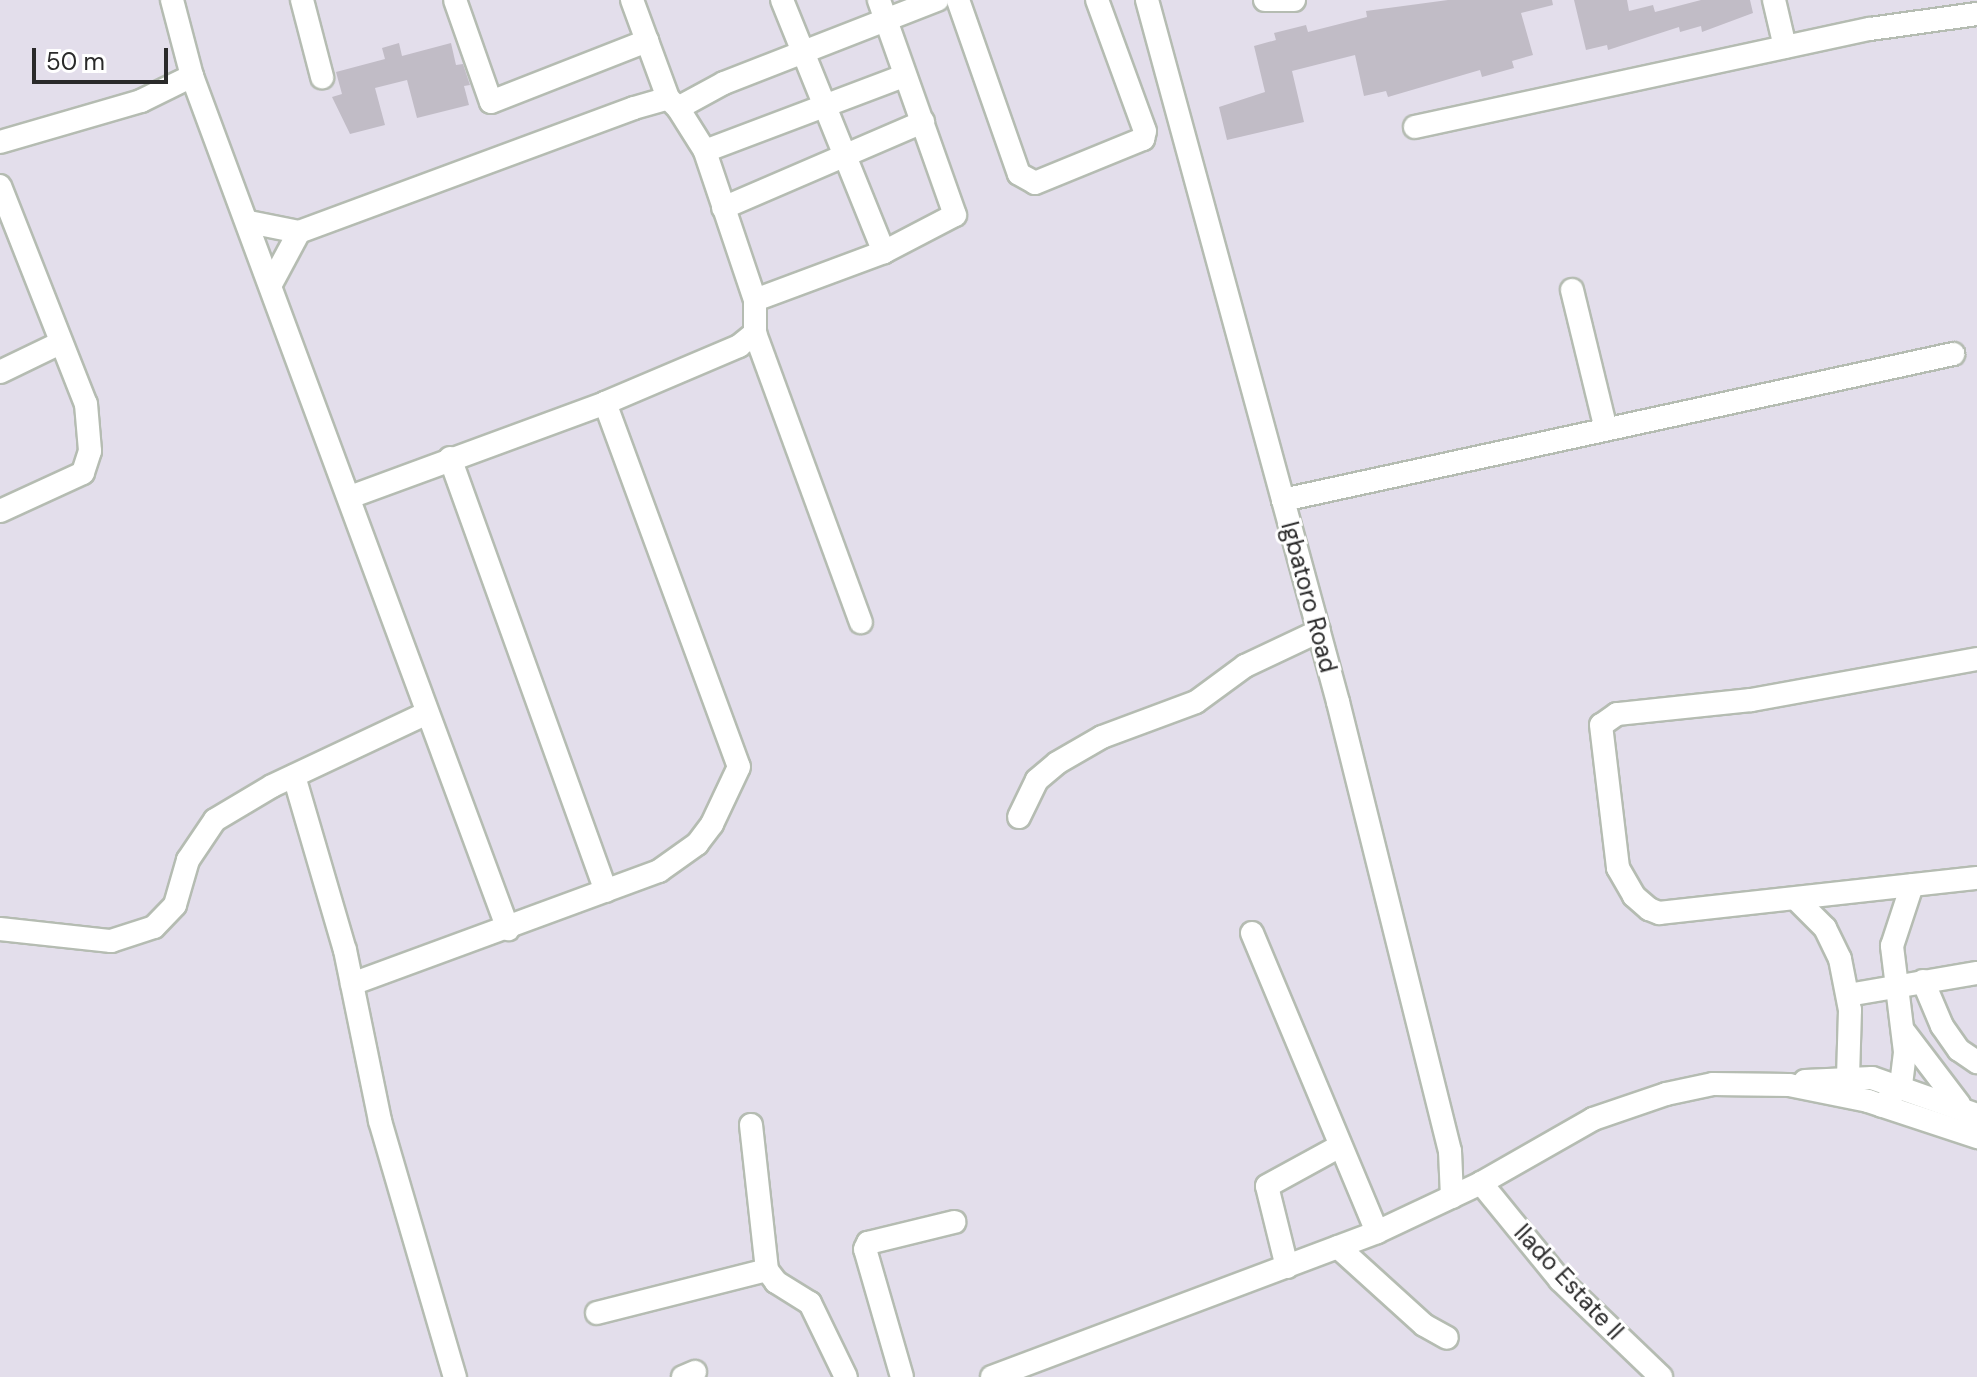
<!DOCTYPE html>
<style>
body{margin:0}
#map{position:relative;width:1977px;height:1377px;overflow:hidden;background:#e3deeb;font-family:"DM Sans",sans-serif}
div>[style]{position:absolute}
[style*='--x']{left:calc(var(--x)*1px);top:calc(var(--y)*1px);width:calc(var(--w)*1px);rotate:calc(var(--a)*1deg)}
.building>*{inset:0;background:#c1bcc6}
.roads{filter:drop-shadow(2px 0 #b5bcb2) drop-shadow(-2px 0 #b5bcb2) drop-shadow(0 2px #b5bcb2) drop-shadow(0 -2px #b5bcb2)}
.minor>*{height:22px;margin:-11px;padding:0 11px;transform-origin:11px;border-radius:11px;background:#fff}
span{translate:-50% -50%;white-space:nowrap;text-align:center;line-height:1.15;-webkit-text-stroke:6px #fff;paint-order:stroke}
.street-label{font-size:24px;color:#2a2a2a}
.scale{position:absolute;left:32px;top:48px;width:136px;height:36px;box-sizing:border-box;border:4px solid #2a2a2a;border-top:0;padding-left:10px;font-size:24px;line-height:28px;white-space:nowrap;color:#2a2a2a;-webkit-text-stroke:6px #fff;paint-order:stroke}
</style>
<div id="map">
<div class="building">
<i style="clip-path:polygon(1448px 0,1552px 0,1553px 5px,1521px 13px,1533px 55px,1512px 61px,1514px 68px,1482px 77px,1480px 70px,1388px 97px,1386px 91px,1364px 96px,1355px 55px,1292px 71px,1304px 122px,1227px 140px,1219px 107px,1265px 92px,1254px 46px,1276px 40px,1274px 33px,1306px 25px,1308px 32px,1367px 17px,1366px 11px)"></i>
<i style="clip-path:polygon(1574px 0,1627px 0,1629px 11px,1653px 5px,1655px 12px,1701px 0,1750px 0,1753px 13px,1702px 32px,1701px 26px,1680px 32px,1679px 27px,1608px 50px,1607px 45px,1586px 50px)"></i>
<i style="clip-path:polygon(399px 43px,402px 56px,451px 43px,456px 65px,463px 64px,470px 85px,464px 86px,469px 105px,417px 118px,407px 80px,375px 88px,385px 125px,350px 134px,332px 97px,342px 94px,336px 72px,385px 59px,382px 48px)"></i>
</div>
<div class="roads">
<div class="minor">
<i style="--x:172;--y:0;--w:79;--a:75.3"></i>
<i style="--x:192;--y:76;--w:910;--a:69.67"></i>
<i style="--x:302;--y:0;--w:80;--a:75.4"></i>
<i style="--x:455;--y:0;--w:108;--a:70.6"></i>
<i style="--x:491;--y:102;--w:168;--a:-21.4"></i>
<i style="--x:632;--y:0;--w:104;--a:69.8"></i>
<i style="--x:782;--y:0;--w:272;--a:68"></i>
<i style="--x:958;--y:0;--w:184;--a:70.7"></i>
<i style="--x:1019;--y:174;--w:18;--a:29"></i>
<i style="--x:1035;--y:183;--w:117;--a:-22.2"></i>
<i style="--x:1143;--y:139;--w:8;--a:-76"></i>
<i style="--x:1145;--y:131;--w:140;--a:-110.1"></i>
<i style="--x:1147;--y:0;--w:728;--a:74.78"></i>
<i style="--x:1338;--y:702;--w:463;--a:76"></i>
<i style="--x:1450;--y:1151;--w:46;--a:87.5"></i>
<i style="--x:1265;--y:0;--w:29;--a:0"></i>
<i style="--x:1774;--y:0;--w:48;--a:76.8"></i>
<i style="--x:1415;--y:127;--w:465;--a:-12.2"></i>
<i style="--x:1870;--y:29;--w:108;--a:-8"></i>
<i style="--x:0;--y:142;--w:147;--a:-16.2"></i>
<i style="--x:141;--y:101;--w:57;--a:-26.1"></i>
<i style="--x:705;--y:151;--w:213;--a:-20.7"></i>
<i style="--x:0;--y:186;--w:234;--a:68.5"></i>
<i style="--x:86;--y:404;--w:47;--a:85.1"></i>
<i style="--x:90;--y:451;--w:23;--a:108"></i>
<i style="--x:83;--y:473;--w:91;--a:155.4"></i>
<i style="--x:723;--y:208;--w:218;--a:-23.3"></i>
<i style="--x:249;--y:222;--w:51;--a:11.3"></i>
<i style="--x:299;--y:232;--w:357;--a:-20.3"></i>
<i style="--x:634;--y:108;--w:35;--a:-16"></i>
<i style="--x:668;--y:98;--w:14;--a:45"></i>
<i style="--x:678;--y:108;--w:52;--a:-28.5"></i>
<i style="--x:724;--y:83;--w:229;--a:-21.3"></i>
<i style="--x:271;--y:284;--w:59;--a:-61.7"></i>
<i style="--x:1572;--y:290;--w:143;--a:76.3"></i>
<i style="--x:755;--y:300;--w:138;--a:-20.4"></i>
<i style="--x:884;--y:252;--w:80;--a:-27.5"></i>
<i style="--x:955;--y:215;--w:228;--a:-109.5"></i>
<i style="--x:755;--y:333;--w:308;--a:69.9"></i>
<i style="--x:0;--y:372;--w:67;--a:-25.8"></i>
<i style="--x:450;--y:458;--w:460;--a:70.2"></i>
<i style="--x:350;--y:497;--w:272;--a:-20.2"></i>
<i style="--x:605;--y:403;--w:146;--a:-23"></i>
<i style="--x:739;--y:346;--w:21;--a:-39"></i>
<i style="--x:755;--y:333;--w:33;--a:-90"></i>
<i style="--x:755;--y:300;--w:157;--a:-108.6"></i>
<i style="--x:705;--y:151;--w:51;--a:-122.1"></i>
<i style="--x:1283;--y:500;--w:686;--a:-12.29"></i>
<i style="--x:1977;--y:659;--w:230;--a:169.7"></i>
<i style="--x:1751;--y:700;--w:135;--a:174"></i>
<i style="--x:1617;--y:714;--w:19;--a:145"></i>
<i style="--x:1601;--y:725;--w:144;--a:83.2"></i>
<i style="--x:1618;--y:868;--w:32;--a:60"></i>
<i style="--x:1634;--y:896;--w:20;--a:41"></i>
<i style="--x:1649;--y:909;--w:11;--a:22"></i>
<i style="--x:1659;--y:913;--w:320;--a:-6.3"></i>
<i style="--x:294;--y:776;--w:181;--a:73.7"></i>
<i style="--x:345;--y:950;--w:175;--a:78.4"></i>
<i style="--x:380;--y:1121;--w:267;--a:73.7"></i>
<i style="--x:1019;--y:817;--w:41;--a:-64.1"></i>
<i style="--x:1037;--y:780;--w:26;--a:-40"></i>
<i style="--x:1057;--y:763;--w:52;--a:-30"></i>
<i style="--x:1102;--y:737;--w:100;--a:-20.4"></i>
<i style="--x:1196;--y:702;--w:61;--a:-36.3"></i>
<i style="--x:1245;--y:666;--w:82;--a:-25.3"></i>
<i style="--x:1796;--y:899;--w:41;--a:45"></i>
<i style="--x:1825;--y:928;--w:34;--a:64"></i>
<i style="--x:1840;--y:959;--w:52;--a:78.9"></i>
<i style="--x:1850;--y:1010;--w:67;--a:91.7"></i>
<i style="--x:0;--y:929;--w:112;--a:6.2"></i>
<i style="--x:111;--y:941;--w:45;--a:-18"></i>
<i style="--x:154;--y:927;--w:30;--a:-46"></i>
<i style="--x:175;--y:905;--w:47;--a:-73.9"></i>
<i style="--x:188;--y:860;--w:48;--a:-56"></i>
<i style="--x:215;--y:820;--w:66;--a:-30.8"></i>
<i style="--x:272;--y:786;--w:169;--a:-25.2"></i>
<i style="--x:1252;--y:933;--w:324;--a:67.3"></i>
<i style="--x:1923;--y:981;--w:49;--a:67.1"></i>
<i style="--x:1942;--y:1026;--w:29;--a:55"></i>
<i style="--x:1959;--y:1050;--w:22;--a:34"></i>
<i style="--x:352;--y:984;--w:327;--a:-20.2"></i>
<i style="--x:659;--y:871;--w:47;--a:-35.4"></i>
<i style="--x:697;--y:844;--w:25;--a:-53"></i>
<i style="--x:712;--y:824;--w:63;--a:-64.7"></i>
<i style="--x:739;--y:767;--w:388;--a:-110.2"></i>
<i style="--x:1848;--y:995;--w:131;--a:-9.7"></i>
<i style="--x:1905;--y:1033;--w:89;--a:52.7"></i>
<i style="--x:1805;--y:1081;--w:67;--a:-2.6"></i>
<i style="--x:1872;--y:1078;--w:111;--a:19.4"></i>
<i style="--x:1882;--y:1106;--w:28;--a:-48"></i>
<i style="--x:1901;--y:1085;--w:33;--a:-83"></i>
<i style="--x:1905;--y:1052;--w:107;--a:-97"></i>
<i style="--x:1892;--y:946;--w:64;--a:-71.8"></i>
<i style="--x:751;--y:1125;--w:146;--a:83.7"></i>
<i style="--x:767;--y:1270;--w:15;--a:53"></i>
<i style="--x:776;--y:1282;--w:40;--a:32"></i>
<i style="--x:810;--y:1303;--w:82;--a:64.1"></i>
<i style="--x:1481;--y:1183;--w:125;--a:50.8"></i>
<i style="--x:1560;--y:1280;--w:140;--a:43.8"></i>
<i style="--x:1338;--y:1247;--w:116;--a:42.2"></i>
<i style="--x:1424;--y:1325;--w:26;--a:29"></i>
<i style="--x:1287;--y:1267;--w:83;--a:-103.9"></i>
<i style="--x:1267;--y:1186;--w:83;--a:-28.7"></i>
<i style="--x:597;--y:1313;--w:175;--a:-14.2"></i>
<i style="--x:683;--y:1377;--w:13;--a:-23"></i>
<i style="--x:902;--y:1377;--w:133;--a:-106.1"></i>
<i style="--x:865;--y:1249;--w:7;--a:-63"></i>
<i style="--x:868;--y:1243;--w:89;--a:-13.7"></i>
<i style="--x:992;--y:1377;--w:411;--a:-20.6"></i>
<i style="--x:1377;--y:1232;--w:115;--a:-25.2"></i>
<i style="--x:1481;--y:1183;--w:129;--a:-29.7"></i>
<i style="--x:1593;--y:1119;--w:77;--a:-18.9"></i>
<i style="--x:1666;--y:1094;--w:48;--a:-12"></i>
<i style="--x:1713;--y:1084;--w:76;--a:0.8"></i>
<i style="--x:1789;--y:1085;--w:81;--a:11.4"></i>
<i style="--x:1868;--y:1101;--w:115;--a:18.3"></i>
</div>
</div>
<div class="street-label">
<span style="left:1309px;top:597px;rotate:75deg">Igbatoro Road</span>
<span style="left:1569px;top:1282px;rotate:47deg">Ilado Estate II</span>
</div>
<div class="scale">50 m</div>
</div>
